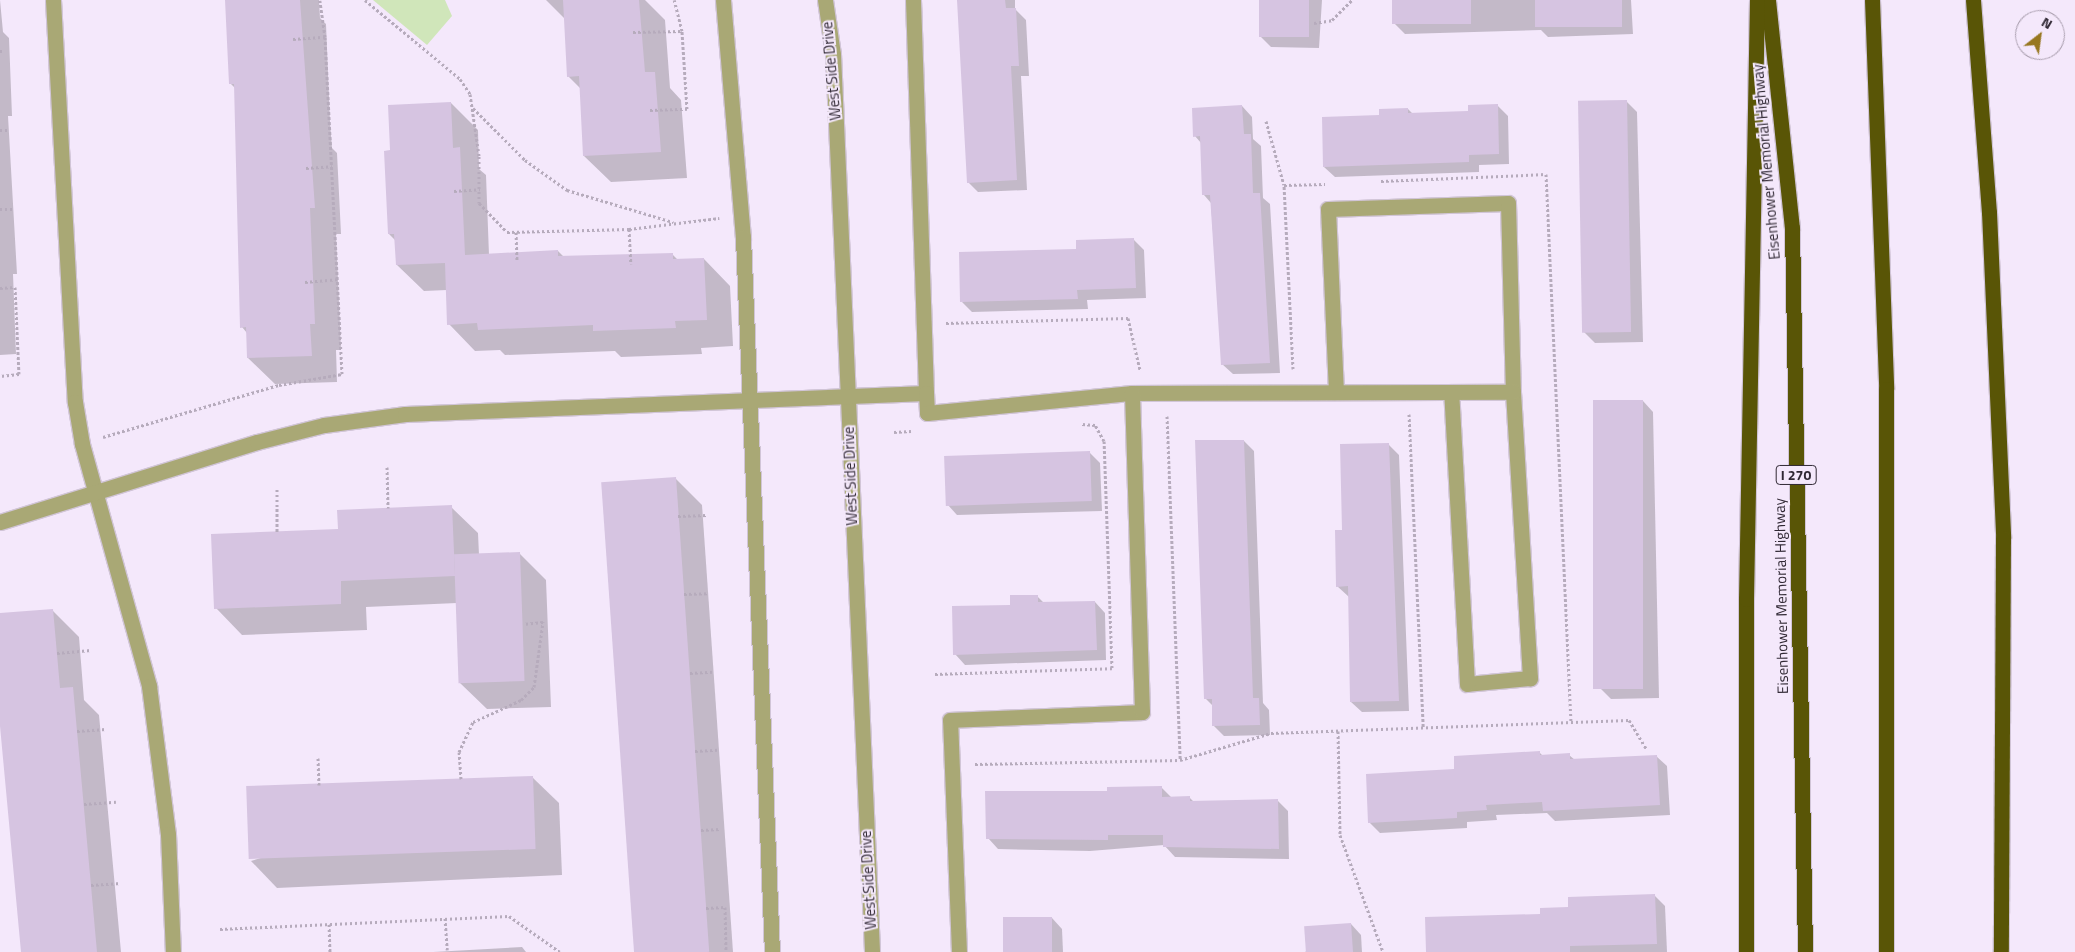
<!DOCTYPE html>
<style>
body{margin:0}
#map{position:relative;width:2075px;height:952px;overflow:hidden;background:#f4e8fb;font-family:"Titillium Web",sans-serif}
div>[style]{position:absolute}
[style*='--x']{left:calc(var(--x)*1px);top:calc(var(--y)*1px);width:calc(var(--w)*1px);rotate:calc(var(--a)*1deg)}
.green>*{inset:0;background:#d0e6ba}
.shadow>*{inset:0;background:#0003}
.building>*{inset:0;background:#d6c4e1;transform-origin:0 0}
.path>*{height:3px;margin-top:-1.5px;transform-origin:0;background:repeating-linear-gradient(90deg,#b6abbc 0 2.5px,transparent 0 5px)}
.roads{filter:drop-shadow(1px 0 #d1c5d7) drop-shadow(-1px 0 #d1c5d7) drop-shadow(0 1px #d1c5d7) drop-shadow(0 -1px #d1c5d7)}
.minor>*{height:15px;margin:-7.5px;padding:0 7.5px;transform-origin:7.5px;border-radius:7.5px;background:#a9a875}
.highway>*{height:15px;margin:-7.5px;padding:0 7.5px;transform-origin:7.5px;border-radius:7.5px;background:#595506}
span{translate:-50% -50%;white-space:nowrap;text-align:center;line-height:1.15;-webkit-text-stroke:4px #f4e8fb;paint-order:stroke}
.shield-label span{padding:1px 4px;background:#f4e8fb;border:1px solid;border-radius:4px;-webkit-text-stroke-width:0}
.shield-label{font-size:14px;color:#302834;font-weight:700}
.street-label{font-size:15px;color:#302834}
.north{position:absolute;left:2015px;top:10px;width:50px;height:50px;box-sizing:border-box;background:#f4e8fb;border:1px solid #a69bab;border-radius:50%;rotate:30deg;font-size:14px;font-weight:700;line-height:20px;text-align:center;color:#302834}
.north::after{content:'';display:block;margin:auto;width:18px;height:22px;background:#977720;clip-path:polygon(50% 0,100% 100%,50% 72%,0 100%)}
</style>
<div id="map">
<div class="green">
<i style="clip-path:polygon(373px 0,445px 0,452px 16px,427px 45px)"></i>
</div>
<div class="shadow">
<i style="clip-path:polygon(0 0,3px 32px,9px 38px,12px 116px,8px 116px,17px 274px,13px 274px,16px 354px,0 355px)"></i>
<i style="clip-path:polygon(232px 0,319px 0,320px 18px,326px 24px,330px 122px,332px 148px,337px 153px,341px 234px,336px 234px,341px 350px,336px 350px,337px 382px,275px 384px,248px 358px,247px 333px,242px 327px,236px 89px,230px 83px)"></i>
<i style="clip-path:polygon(546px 0,645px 0,665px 20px,670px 88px,681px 100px,687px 178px,611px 182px,584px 156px,581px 89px,568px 76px,565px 19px)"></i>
<i style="clip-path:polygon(958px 0,1015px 0,1015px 9px,1026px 20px,1029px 76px,1021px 76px,1027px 190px,978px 192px,968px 182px)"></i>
<i style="clip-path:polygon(1263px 0,1322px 0,1319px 48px,1271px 47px,1261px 37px)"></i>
<i style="clip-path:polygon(1393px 0,1631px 0,1633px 34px,1548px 37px,1541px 30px,1405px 34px,1394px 23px)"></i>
<i style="clip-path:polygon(1627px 102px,1637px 112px,1643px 342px,1595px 343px,1584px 332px)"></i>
<i style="clip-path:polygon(451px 103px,478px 130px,479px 169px,486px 175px,489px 255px,558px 251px,564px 257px,673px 255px,678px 260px,704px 259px,730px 286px,733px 346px,701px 348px,702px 354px,621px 357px,615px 351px,505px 355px,500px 350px,475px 351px,449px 324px,447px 290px,424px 291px,397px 265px,396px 241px,389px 234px,391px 151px)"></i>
<i style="clip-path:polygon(1497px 105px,1508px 116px,1509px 164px,1479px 165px,1479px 172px,1335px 177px,1324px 167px,1408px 109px,1413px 114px,1470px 113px)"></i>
<i style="clip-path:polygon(1242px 106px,1252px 117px,1253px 139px,1261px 146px,1263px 198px,1270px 204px,1280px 373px,1233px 374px,1222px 364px,1211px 203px,1204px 195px,1201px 143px,1195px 136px)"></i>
<i style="clip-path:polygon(1134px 240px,1144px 250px,1146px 298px,1087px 300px,1088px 309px,972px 312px,962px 302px,1077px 250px)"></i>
<i style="clip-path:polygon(1643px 401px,1653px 412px,1659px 698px,1611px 699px,1600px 688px)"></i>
<i style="clip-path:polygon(1244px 441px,1254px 451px,1263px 703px,1269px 710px,1270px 735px,1224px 736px,1213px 725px,1213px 706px,1205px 698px)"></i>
<i style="clip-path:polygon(1389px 445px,1399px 455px,1409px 711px,1362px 712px,1351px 702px,1349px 597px,1337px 586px,1343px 531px)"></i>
<i style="clip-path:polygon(1090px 453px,1100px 463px,1102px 511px,957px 515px,947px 504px)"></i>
<i style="clip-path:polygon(675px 478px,702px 505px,733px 952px,636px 952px)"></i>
<i style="clip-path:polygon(451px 507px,478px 533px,479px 555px,519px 553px,546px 580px,551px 707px,487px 709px,460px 683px,457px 603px,366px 607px,367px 630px,242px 635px,216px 608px,340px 530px)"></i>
<i style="clip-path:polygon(1037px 596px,1044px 603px,1095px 602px,1105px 613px,1106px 660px,965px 665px,955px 654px,1011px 606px)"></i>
<i style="clip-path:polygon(52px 610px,79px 637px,84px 700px,99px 715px,121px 952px,22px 952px,0 711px,0 614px)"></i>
<i style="clip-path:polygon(1539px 752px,1543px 756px,1569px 755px,1575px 760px,1656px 756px,1667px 766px,1670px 815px,1555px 821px,1547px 813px,1496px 815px,1497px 820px,1467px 822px,1467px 828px,1380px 833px,1369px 822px,1456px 770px)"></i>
<i style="clip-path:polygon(532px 777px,559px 803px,562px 875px,277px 888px,251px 861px)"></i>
<i style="clip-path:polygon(1161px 787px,1172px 798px,1189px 797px,1194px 802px,1278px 801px,1288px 811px,1289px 859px,1175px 857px,1164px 845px,1090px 851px,998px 849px,988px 838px,1108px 792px)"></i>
<i style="clip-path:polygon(1655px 896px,1665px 906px,1667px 952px,1427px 952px,1541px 915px)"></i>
<i style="clip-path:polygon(1052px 918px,1062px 929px,1063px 952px,1005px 952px)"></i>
<i style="clip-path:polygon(1351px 924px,1361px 935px,1362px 952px,1305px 952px)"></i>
<i style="clip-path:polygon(522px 947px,526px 952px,433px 952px)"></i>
</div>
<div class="building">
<i style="clip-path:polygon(225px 0,300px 0,315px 208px,310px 208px,315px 324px,310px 324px,312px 356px,247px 358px,246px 327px,240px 328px,234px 84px,229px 84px)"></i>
<i style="clip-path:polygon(563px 0,639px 0,645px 72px,655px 72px,661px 152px,583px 156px,579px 76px,567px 77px)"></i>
<i style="clip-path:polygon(957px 0,1005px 0,1006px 8px,1016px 8px,1019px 66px,1011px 66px,1017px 180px,967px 183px)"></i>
<i style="left:1259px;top:0;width:50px;height:37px"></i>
<i style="left:1392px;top:0;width:79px;height:24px"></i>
<i style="left:1535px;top:0;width:87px;height:27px"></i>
<i style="left:1627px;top:100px;width:232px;height:49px;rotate:89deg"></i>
<i style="clip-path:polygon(451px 102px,453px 148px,460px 147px,465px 255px,558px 250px,558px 256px,673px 253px,673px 259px,704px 258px,707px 320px,675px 321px,676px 328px,593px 331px,593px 325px,478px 330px,477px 323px,447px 325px,445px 263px,396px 265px,394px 234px,388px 234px,384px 151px,390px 150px,388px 105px)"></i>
<i style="clip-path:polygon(1498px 104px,1499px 154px,1469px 155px,1469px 162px,1323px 167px,1322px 117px,1379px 115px,1379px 109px,1408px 108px,1408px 113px,1468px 111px,1468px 105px)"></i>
<i style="clip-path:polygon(1242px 105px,1244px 134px,1251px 134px,1253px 193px,1260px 193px,1270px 363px,1221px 365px,1210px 195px,1202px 195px,1200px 136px,1193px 137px,1192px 108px)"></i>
<i style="clip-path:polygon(1134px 238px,1136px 288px,1077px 290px,1078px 299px,960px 302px,959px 252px,1076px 249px,1076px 240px)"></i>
<i style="left:1593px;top:400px;width:50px;height:289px"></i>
<i style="clip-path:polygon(1195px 440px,1244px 440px,1253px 698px,1259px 698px,1260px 725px,1212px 726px,1212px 699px,1204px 699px)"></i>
<i style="clip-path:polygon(1389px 443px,1399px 701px,1350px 702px,1348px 586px,1336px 587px,1335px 530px,1342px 530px,1340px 444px)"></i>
<i style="left:1090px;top:451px;width:50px;height:146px;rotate:88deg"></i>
<i style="left:676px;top:477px;width:476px;height:75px;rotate:86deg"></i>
<i style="clip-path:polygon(452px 505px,455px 576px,341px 581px,341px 604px,214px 609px,211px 534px,338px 529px,337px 510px)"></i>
<i style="left:520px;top:552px;width:129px;height:66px;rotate:88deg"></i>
<i style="clip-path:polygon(1010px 595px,1038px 595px,1038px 602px,1095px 601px,1097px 650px,953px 655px,952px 606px,1010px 605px)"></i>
<i style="clip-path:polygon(53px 609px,60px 688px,73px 687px,97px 952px,21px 952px,0 726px,0 613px)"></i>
<i style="clip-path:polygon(1540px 751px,1540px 755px,1570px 753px,1570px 759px,1657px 755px,1660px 805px,1543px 811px,1542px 802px,1486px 805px,1487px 810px,1457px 812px,1457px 818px,1368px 823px,1366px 774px,1454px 769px,1454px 756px)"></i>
<i style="left:533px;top:776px;width:73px;height:287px;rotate:88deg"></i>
<i style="clip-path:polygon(1162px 786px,1162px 797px,1190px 796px,1190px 801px,1278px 799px,1279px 849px,1163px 847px,1163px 835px,1108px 835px,1108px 840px,986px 839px,985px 791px,1107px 791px,1107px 787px)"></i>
<i style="clip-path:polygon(1655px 894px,1657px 944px,1570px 946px,1570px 952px,1426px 952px,1425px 917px,1540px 914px,1540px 908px,1568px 907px,1568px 897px)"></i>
<i style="left:1003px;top:917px;width:49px;height:35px"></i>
<i style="left:1351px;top:923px;width:29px;height:47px;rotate:86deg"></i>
</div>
<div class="path">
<i style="--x:365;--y:0;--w:124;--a:39.7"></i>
<i style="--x:460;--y:79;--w:18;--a:56"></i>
<i style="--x:470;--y:94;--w:63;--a:81.7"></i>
<i style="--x:479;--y:156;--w:47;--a:90"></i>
<i style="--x:479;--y:203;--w:40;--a:46"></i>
<i style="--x:507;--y:232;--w:122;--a:-1.4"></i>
<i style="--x:629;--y:229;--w:91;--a:-7"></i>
<i style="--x:1314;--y:23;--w:18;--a:-9"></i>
<i style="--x:1332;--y:20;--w:28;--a:-45"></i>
<i style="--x:633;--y:32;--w:49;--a:-1.2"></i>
<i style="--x:293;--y:39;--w:32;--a:-4"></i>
<i style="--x:0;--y:51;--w:4;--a:0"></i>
<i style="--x:473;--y:108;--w:74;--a:45"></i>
<i style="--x:525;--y:160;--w:52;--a:35.5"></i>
<i style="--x:567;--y:190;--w:111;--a:16.8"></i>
<i style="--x:650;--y:110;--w:37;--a:-2"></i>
<i style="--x:687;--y:109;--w:78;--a:-93.7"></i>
<i style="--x:682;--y:31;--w:32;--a:-104"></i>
<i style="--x:1266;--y:121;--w:66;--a:74.3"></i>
<i style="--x:0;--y:130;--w:8;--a:0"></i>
<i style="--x:306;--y:168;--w:26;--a:-4"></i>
<i style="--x:1381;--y:181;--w:165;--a:-2.4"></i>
<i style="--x:1546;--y:174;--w:549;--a:87.39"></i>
<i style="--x:454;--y:191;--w:26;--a:-4"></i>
<i style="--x:0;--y:209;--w:12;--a:0"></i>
<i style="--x:629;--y:229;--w:35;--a:87"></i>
<i style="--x:516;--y:232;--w:28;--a:88"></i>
<i style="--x:305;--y:282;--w:32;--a:-5"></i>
<i style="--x:0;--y:288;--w:15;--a:-4"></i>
<i style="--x:15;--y:287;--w:87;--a:87.4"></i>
<i style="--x:19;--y:374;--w:19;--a:174"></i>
<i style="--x:946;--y:323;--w:182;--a:-1.6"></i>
<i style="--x:1128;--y:318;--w:53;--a:77"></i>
<i style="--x:1293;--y:369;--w:184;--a:-92.8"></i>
<i style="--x:1284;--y:185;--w:41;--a:-1.4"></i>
<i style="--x:1409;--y:414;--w:314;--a:87.4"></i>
<i style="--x:1167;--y:416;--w:344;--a:87.8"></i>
<i style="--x:894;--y:432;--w:17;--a:-3"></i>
<i style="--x:103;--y:437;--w:184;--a:-16.5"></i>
<i style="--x:279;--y:385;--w:64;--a:-9.9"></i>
<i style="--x:342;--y:374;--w:337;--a:-92.9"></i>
<i style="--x:325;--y:37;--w:37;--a:-98"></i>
<i style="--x:387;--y:467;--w:41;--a:88.6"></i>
<i style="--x:277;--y:489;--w:43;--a:90"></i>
<i style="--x:678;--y:516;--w:29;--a:-2"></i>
<i style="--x:684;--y:594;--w:25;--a:-2"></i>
<i style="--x:57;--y:653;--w:34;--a:-5"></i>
<i style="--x:690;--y:673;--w:22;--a:-3"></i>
<i style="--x:935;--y:674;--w:177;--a:-1.9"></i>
<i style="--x:1112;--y:668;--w:227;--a:-92"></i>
<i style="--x:1104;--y:441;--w:18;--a:-119"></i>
<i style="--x:1095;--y:425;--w:13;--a:-176"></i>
<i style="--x:77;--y:731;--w:29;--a:-4"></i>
<i style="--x:1338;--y:731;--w:104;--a:88.9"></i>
<i style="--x:1340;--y:835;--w:125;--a:69.8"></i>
<i style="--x:695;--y:751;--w:22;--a:-3"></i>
<i style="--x:318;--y:758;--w:27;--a:88"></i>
<i style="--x:975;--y:764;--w:205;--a:-1.1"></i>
<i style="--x:1180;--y:760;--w:95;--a:-16.5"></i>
<i style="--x:1271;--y:733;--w:358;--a:-2.1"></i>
<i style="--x:1629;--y:720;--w:33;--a:59"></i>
<i style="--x:461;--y:779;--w:27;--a:-94"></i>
<i style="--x:459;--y:752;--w:33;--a:-65"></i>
<i style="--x:473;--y:722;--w:53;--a:-24.6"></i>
<i style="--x:521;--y:700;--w:18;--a:-45"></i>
<i style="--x:534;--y:687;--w:66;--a:-82.1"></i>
<i style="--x:543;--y:622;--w:20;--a:174"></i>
<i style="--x:84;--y:804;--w:32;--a:-4"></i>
<i style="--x:701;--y:830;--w:19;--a:-3"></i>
<i style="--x:91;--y:885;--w:30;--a:-4"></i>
<i style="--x:706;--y:908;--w:19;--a:-3"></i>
<i style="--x:725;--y:907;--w:45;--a:88.7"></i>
<i style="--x:445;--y:918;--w:32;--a:86"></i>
<i style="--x:329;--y:924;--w:28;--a:88"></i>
<i style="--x:220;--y:929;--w:289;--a:-2.6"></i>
<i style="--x:509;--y:916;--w:62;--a:35.2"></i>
</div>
<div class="roads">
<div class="minor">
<i style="--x:53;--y:0;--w:403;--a:86.9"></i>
<i style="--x:75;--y:402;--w:43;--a:80.5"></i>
<i style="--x:82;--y:444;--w:251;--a:74.5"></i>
<i style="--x:149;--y:686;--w:149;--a:82.7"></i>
<i style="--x:168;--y:834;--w:118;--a:87.6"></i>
<i style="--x:723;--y:0;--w:238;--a:85.2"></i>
<i style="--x:743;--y:237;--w:716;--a:87.68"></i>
<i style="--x:825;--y:0;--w:55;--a:81.6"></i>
<i style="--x:833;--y:54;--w:899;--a:87.51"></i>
<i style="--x:913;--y:0;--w:393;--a:88.1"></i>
<i style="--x:1336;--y:392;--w:183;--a:-92.5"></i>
<i style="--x:1328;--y:209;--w:180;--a:-1.9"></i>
<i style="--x:1508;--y:203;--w:189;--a:88.5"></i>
<i style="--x:1513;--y:392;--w:287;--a:86.6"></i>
<i style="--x:1530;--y:678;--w:63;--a:174.6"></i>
<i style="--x:1467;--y:684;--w:292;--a:-93.1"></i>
<i style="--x:0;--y:522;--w:269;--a:-17.3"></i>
<i style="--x:257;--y:442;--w:69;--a:-14.2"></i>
<i style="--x:324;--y:425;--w:82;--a:-7.7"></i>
<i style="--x:405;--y:414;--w:521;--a:-2.31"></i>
<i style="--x:926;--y:393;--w:20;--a:87"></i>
<i style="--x:927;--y:413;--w:206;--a:-5.6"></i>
<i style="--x:1132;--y:393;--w:381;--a:-0.2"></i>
<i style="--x:959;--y:952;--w:232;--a:-92.2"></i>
<i style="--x:950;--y:720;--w:192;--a:-2.4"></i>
<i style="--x:1142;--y:712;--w:319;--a:-91.8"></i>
</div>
<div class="highway">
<i style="--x:1768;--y:0;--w:229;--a:84"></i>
<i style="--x:1792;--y:228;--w:724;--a:88.97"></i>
<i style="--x:1872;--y:0;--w:389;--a:87.9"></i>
<i style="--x:1886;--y:389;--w:563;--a:90"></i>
<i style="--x:1973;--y:0;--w:213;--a:85.7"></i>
<i style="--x:1989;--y:212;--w:326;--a:87.5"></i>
<i style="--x:2003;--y:538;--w:414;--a:90.3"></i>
<i style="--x:1746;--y:952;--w:353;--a:-90"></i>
<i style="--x:1746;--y:599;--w:599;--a:-88.95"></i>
</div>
</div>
<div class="shield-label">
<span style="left:1796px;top:475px">I 270</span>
</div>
<div class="street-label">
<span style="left:831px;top:71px;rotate:-95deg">West Side Drive</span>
<span style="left:1766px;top:162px;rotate:-95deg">Eisenhower Memorial Highway</span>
<span style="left:850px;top:476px;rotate:-92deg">West Side Drive</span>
<span style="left:1781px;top:596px;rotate:-91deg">Eisenhower Memorial Highway</span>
<span style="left:868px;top:880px;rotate:-93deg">West Side Drive</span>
</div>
<div class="north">N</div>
</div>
